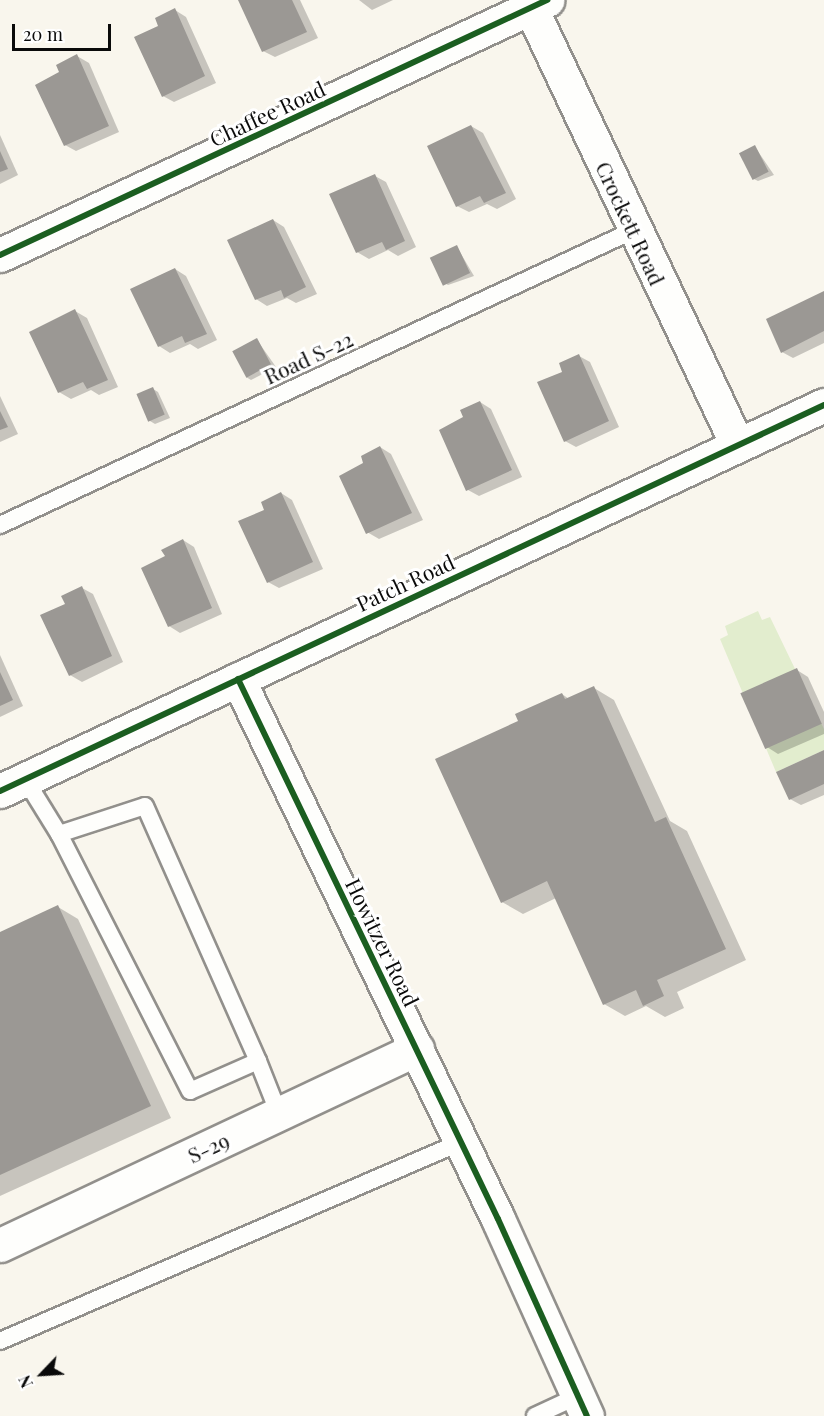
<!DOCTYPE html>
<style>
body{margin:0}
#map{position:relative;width:824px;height:1416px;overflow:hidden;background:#f9f6ed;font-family:"Playfair Display",serif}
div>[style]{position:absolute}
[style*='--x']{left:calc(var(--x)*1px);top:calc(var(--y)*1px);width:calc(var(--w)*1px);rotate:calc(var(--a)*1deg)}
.green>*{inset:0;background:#e2edce}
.shadow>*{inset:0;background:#0003}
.building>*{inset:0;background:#9b9894;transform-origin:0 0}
.roads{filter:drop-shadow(2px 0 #92908c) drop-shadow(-2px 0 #92908c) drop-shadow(0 2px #92908c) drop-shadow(0 -2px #92908c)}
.service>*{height:16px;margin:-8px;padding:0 8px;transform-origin:8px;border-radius:8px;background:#fefefc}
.minor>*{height:33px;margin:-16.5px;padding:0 16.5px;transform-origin:16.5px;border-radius:16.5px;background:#fefefc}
.cycleway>*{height:6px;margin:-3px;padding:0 3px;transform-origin:3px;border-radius:3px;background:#1b5e20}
span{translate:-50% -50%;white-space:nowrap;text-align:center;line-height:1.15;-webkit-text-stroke:6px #fff;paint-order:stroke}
.street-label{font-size:21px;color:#0a0a0a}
.north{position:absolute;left:12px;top:1344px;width:60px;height:60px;-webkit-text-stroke:4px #fff;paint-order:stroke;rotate:245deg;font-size:16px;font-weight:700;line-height:24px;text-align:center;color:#0a0a0a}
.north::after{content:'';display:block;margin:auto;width:21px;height:27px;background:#0a0a0a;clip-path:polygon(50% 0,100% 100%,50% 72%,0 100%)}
.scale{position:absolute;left:12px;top:24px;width:99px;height:27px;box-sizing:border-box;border:3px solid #0a0a0a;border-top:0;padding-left:8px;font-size:18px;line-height:21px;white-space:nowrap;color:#0a0a0a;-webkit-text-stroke:4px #fff;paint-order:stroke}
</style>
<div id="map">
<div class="green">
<i style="clip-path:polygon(758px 611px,762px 620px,770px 617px,824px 729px,824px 750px,776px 772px,720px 639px,728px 635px,725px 626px)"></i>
</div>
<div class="shadow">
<i style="clip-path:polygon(239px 0,300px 0,318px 38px,275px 57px,263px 51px)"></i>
<i style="clip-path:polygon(359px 0,393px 0,372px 10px)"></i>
<i style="clip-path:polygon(175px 10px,186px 17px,216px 83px,174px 102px,163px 96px,160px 26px)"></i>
<i style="clip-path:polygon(77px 56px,89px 63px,119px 132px,76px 151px,65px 145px,61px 73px)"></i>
<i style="clip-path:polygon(471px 126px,483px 133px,516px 199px,497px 209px,487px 204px,469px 212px,457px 206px)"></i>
<i style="clip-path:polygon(0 135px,18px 175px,0 184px)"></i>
<i style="clip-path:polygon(755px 147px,774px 175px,758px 181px,752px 178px)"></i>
<i style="clip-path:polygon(375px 176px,386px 182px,416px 247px,398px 256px,388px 250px,369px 259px,357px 252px)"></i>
<i style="clip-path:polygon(273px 220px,284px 227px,317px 294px,296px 303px,287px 298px,267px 306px,256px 299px)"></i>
<i style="clip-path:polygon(457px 247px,474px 276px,448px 285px,443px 282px)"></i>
<i style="clip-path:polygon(175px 269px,186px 276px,217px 340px,198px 349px,190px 344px,170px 353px,159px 346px)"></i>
<i style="clip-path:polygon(824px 293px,824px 343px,793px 358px,782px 352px)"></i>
<i style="clip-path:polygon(75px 311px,87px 318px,118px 387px,99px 395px,91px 390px,71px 399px,59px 392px)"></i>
<i style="clip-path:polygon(257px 340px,276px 367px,251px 380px,246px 377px)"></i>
<i style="clip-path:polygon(579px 356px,590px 362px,619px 427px,576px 447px,565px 441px,564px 372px)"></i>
<i style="clip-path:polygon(153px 389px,158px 392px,170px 418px,155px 424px,150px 421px)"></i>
<i style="clip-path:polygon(0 396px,18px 434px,0 442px)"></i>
<i style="clip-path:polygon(480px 402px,491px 409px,522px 477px,479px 496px,468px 490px,465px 418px)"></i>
<i style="clip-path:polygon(380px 447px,391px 454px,423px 520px,379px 539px,367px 532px,365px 464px)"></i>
<i style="clip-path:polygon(281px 493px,292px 500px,323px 569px,279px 588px,268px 582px,266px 511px)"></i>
<i style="clip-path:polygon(183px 540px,194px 547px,222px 614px,180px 633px,169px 626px,167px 557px)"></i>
<i style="clip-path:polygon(82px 588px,93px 594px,123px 662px,82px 682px,70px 675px,67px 604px)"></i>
<i style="clip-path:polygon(0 655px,23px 706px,0 717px)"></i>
<i style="clip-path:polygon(797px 670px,808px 677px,824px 712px,824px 734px,778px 754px,767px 747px)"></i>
<i style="clip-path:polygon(594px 688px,614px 700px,670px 821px,687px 831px,746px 960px,677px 992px,684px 1008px,665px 1017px,646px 1006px,625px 1016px,604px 1004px,556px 898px,523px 914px,502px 902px,520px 721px,562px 694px,569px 699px)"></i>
<i style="clip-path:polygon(824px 752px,824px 795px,801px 805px,790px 799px)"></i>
<i style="clip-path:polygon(58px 907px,78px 919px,171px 1118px,0 1196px,0 934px)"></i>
</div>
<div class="building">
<i style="clip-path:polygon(238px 0,292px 0,307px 32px,262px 52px)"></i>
<i style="clip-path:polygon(175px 8px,205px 76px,162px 97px,134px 37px,158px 26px,155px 18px)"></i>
<i style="clip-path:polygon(77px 54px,109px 126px,64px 146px,35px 85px,59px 72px,56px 65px)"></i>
<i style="clip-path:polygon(471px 125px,506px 193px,484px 203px,480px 196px,456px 207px,427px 146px)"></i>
<i style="left:755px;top:145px;width:30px;height:18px;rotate:63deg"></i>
<i style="clip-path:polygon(0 151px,8px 169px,0 172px)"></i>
<i style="clip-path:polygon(375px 174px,405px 241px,386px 250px,382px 242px,356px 253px,329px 194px)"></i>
<i style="clip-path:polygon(273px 219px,306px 287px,284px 298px,281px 290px,255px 300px,227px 240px)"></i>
<i style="left:457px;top:245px;width:31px;height:30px;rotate:65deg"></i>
<i style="clip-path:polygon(175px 268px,207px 334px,185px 343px,182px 336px,158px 347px,130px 289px)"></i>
<i style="clip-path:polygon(824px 291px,824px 331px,781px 353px,766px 319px)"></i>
<i style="clip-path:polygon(75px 309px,108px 380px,87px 389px,83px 382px,58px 393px,29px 332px)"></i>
<i style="left:257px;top:338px;width:30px;height:28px;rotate:62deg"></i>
<i style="clip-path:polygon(579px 354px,609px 421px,564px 442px,537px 382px,562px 372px,559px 363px)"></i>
<i style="left:153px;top:387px;width:30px;height:18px;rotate:67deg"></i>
<i style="clip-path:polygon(480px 401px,512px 470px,466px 491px,439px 430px,463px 417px,460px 410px)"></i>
<i style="clip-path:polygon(0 411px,8px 427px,0 430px)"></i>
<i style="clip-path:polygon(380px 446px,412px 513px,366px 534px,339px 476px,363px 463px,361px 456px)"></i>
<i style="clip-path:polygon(281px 492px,313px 562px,267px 583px,238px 521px,264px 510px,261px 502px)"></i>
<i style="clip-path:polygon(183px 539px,212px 608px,168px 627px,141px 568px,165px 556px,161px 550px)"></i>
<i style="clip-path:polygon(82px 586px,112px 656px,69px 676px,40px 615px,65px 604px,61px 596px)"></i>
<i style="left:797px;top:668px;width:61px;height:62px;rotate:66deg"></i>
<i style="clip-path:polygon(0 672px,13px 700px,0 706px)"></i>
<i style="clip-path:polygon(594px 686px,655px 822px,666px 817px,726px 949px,657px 980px,664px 996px,643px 1006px,636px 990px,603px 1005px,547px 881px,501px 903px,435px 759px,518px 721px,515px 714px,562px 693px,565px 699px)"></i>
<i style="clip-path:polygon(824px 750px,824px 784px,789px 800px,776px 772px)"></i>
<i style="clip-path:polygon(58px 905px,151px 1106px,0 1175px,0 932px)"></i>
</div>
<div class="roads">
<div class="service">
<i style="--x:0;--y:525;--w:699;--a:-24.95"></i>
<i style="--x:25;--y:779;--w:65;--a:58.3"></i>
<i style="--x:145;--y:806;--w:279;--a:66.1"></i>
<i style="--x:258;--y:1061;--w:74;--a:156.2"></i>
<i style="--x:190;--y:1091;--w:288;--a:-117"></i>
<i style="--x:59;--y:834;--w:90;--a:-18"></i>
<i style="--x:258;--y:1061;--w:57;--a:68.4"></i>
<i style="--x:0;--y:1341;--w:502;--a:-23.35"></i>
<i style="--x:535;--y:1416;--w:47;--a:-24.9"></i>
</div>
<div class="minor">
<i style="--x:527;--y:0;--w:492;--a:64.7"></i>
<i style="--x:0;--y:255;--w:604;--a:-24.99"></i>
<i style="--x:238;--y:679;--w:599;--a:64.29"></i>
<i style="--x:498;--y:1219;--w:216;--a:65.7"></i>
<i style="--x:0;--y:791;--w:910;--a:-25.1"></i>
<i style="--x:0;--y:1245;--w:461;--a:-25.2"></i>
</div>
</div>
<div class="cycleway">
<i style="--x:0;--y:255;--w:604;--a:-24.99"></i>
<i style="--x:238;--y:679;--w:599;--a:64.29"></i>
<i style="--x:498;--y:1219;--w:216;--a:65.7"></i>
<i style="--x:0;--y:791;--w:910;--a:-25.1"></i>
</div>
<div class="street-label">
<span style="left:267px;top:113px;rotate:-25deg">Chaffee Road</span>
<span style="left:631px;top:223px;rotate:65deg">Crockett Road</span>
<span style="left:308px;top:357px;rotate:-25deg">Road S-22</span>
<span style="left:405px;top:582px;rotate:-25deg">Patch Road</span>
<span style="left:383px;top:942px;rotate:64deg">Howitzer Road</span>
<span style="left:208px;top:1147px;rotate:-25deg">S-29</span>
</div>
<div class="north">N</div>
<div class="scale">20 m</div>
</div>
